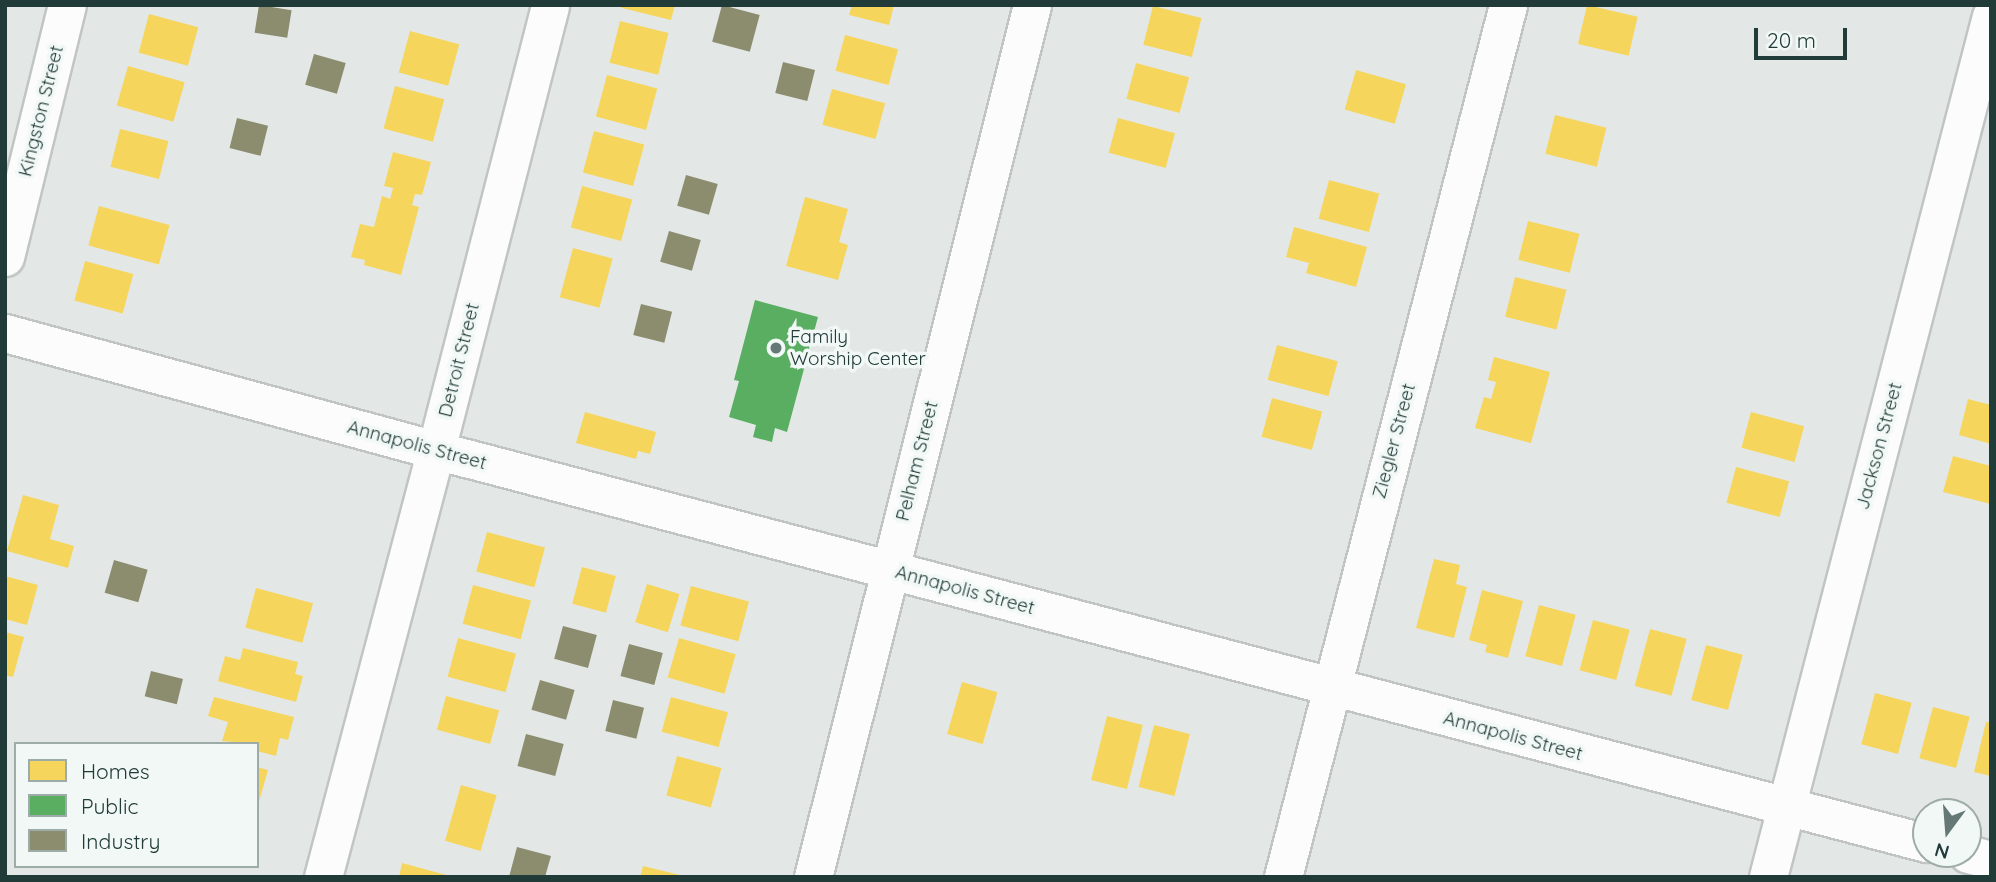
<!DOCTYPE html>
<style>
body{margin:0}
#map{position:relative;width:1996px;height:882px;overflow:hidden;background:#e3e8e7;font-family:Quicksand,sans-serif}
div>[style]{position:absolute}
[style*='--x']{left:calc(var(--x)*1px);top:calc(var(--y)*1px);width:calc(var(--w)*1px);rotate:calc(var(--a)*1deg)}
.homes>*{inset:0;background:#f6d55c;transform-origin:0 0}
.public>*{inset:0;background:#5aae61}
.industry>*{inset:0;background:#8c8c6e;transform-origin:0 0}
.roads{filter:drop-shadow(2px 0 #c0c5c4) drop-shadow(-2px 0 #c0c5c4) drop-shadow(0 2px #c0c5c4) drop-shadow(0 -2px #c0c5c4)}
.minor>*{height:37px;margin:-18.5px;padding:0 18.5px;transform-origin:18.5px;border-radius:18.5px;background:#fbfcfb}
.dots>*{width:19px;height:19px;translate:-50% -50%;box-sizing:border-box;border:4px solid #f1f8f5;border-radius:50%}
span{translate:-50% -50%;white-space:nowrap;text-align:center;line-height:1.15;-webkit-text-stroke:7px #f1f8f5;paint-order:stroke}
.street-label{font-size:19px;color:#213b38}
.poi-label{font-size:19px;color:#213b38}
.left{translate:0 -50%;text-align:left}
.frame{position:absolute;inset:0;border:7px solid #213b38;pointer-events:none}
.legend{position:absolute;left:14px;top:742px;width:245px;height:126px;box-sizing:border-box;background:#f1f8f5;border:2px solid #9eaca9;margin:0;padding:9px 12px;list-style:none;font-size:21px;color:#213b38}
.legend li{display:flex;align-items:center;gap:14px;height:35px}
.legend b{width:35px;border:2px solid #9eaca9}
.north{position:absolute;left:1912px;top:798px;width:70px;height:70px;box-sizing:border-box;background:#f1f8f5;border:2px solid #9eaca9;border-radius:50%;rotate:196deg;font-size:19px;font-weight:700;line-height:28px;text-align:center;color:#213b38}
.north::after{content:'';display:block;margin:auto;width:24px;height:32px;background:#657875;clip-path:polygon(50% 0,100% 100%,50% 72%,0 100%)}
.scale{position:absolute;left:1754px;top:28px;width:93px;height:32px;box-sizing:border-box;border:4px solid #213b38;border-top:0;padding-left:9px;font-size:21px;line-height:24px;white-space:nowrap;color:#213b38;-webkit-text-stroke:5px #f1f8f5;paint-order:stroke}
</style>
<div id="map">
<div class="homes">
<i style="clip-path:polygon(622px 5px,675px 5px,671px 20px,622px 8px)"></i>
<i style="clip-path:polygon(852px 5px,894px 5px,889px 25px,849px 15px)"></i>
<i style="left:1587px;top:5px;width:52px;height:40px;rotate:13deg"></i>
<i style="left:1153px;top:6px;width:50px;height:40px;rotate:14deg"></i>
<i style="left:149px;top:14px;width:51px;height:40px;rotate:15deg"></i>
<i style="left:620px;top:21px;width:50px;height:43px;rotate:14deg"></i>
<i style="left:410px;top:31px;width:51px;height:43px;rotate:15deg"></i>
<i style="left:845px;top:35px;width:55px;height:37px;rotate:15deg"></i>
<i style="left:1136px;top:63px;width:55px;height:37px;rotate:15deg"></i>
<i style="left:128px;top:66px;width:59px;height:41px;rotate:16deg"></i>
<i style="left:1356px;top:70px;width:52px;height:41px;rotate:16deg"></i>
<i style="left:607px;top:75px;width:52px;height:43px;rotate:15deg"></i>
<i style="left:395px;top:86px;width:51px;height:44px;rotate:15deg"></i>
<i style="left:832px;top:89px;width:55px;height:37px;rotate:15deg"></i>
<i style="left:1555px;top:115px;width:53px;height:40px;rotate:14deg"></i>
<i style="left:1118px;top:118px;width:59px;height:36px;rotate:15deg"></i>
<i style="left:120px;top:129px;width:50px;height:39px;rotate:14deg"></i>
<i style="left:594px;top:131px;width:52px;height:43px;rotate:15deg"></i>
<i style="clip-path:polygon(393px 152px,431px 162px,422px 195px,415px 194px,412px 205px,419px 207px,401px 275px,364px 265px,365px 260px,351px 257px,360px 224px,374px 227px,382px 196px,390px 199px,393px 188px,384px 186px)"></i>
<i style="left:1329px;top:180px;width:52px;height:40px;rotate:15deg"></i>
<i style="left:582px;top:186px;width:52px;height:43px;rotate:15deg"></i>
<i style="clip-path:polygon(805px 197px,848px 209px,839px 242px,848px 245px,838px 280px,786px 266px)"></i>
<i style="left:99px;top:206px;width:73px;height:41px;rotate:15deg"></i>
<i style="left:1528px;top:221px;width:53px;height:40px;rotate:14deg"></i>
<i style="clip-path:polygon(1294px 227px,1367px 247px,1356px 287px,1306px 273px,1309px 263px,1286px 257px)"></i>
<i style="left:573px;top:248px;width:41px;height:51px;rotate:15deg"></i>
<i style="left:85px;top:261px;width:50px;height:41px;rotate:15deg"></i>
<i style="left:1515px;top:277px;width:53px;height:41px;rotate:14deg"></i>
<i style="left:1277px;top:345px;width:63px;height:36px;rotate:15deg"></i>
<i style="clip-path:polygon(1494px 357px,1550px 372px,1531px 443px,1475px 428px,1484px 397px,1491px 399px,1496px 382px,1488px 380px)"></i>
<i style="left:1272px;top:398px;width:52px;height:40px;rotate:15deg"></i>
<i style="clip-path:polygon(1968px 399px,1991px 405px,1991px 444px,1959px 435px)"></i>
<i style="clip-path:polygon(585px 412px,656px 432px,650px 454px,638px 451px,636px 459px,576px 443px)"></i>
<i style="left:1751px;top:412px;width:55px;height:37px;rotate:15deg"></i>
<i style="clip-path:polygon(1953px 456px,1991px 466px,1991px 504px,1943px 492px)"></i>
<i style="left:1736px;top:467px;width:55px;height:37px;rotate:15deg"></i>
<i style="clip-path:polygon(23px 495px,59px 505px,50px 539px,74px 546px,68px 568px,7px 551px)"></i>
<i style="left:487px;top:532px;width:60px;height:41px;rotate:15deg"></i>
<i style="clip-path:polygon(1434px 559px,1460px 565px,1456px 584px,1467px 587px,1454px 638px,1416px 628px)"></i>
<i style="left:582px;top:567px;width:35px;height:38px;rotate:15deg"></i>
<i style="clip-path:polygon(5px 576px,38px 585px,27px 625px,5px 619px)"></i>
<i style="left:647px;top:584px;width:34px;height:40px;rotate:17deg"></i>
<i style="left:473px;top:585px;width:60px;height:40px;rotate:15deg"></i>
<i style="left:691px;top:586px;width:60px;height:41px;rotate:15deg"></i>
<i style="left:256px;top:588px;width:59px;height:41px;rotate:15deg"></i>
<i style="clip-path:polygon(1482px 590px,1523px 601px,1508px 658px,1485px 652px,1487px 645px,1469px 640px)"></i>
<i style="left:1539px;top:605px;width:38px;height:53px;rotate:15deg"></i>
<i style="left:1593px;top:620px;width:38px;height:52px;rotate:15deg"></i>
<i style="left:1650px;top:629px;width:38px;height:59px;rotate:15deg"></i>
<i style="clip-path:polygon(5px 632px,24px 637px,13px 677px,5px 675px)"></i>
<i style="left:458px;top:638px;width:60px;height:40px;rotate:15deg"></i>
<i style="left:679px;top:638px;width:59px;height:41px;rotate:16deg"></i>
<i style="left:1706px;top:645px;width:38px;height:57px;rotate:15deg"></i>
<i style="clip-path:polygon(243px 648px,298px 662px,295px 674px,303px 676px,296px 702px,218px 681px,225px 656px,240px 660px)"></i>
<i style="left:962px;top:682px;width:37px;height:54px;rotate:16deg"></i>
<i style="left:1875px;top:693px;width:38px;height:53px;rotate:15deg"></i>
<i style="left:446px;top:696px;width:55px;height:35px;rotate:15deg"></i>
<i style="clip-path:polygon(214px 697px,294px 717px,288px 740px,280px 738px,276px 756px,257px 751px,257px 744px,222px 741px,228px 722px,208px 716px)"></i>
<i style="left:671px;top:697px;width:59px;height:36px;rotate:15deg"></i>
<i style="left:1933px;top:707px;width:38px;height:53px;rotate:15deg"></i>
<i style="left:1107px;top:716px;width:37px;height:66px;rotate:14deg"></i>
<i style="clip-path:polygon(1986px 722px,1991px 723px,1991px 776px,1974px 772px)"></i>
<i style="left:1154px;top:725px;width:37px;height:64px;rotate:14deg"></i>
<i style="left:677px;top:756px;width:46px;height:41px;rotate:15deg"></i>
<i style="clip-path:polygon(257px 767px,268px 770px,258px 805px,257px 805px)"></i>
<i style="left:461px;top:785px;width:37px;height:58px;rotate:16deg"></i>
<i style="clip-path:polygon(402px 863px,450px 876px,450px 877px,399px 877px)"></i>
<i style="clip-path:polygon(643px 866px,684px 876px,684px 877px,640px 877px)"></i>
</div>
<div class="public">
<i style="clip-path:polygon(755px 300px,818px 317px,787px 432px,775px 428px,772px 442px,753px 437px,756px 425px,729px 417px,739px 381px,734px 380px)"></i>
</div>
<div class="industry">
<i style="left:259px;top:5px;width:33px;height:28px;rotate:9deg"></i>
<i style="left:722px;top:5px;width:39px;height:38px;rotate:15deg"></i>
<i style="left:314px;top:54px;width:33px;height:32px;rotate:16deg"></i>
<i style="left:783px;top:62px;width:33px;height:32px;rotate:14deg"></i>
<i style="left:237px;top:118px;width:32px;height:31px;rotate:14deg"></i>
<i style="left:686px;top:175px;width:33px;height:32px;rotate:16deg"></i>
<i style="left:669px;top:231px;width:33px;height:32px;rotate:16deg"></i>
<i style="left:641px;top:304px;width:32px;height:32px;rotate:14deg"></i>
<i style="left:114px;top:560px;width:35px;height:34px;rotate:16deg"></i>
<i style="left:563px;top:626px;width:35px;height:34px;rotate:15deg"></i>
<i style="left:629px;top:644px;width:35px;height:33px;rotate:15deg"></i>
<i style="left:151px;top:671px;width:33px;height:26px;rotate:14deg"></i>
<i style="left:540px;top:680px;width:36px;height:31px;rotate:16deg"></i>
<i style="left:613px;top:700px;width:32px;height:32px;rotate:14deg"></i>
<i style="left:526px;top:734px;width:39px;height:33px;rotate:15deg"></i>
<i style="clip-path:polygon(517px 847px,551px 856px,545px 877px,509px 877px)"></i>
</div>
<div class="roads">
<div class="minor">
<i style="--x:5;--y:257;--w:260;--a:-76.2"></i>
<i style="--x:5;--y:333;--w:478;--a:15.2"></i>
<i style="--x:466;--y:458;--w:1510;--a:14.77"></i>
<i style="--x:1968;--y:854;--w:24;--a:15"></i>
<i style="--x:323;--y:877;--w:442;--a:-75.2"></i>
<i style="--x:436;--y:450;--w:459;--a:-75.6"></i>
<i style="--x:813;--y:877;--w:899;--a:-75.9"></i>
<i style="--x:1283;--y:877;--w:901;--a:-75.53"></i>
<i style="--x:1768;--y:877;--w:889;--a:-75.48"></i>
</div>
</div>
<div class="dots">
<i style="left:776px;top:348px;background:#657875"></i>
</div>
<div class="street-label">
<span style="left:41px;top:111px;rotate:-76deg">Kingston Street</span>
<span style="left:459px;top:360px;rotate:-76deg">Detroit Street</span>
<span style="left:1394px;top:441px;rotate:-75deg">Ziegler Street</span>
<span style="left:417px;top:445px;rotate:15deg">Annapolis Street</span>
<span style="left:1879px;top:446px;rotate:-75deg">Jackson Street</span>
<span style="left:917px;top:461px;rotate:-76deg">Pelham Street</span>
<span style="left:965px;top:590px;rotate:15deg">Annapolis Street</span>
<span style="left:1513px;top:736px;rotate:15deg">Annapolis Street</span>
</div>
<div class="poi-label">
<span class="left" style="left:790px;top:348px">Family<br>Worship Center</span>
</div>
<div class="frame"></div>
<ul class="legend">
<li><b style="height:19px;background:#f6d55c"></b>Homes</li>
<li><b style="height:19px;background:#5aae61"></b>Public</li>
<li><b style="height:19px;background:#8c8c6e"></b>Industry</li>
</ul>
<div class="north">N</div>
<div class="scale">20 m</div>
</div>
